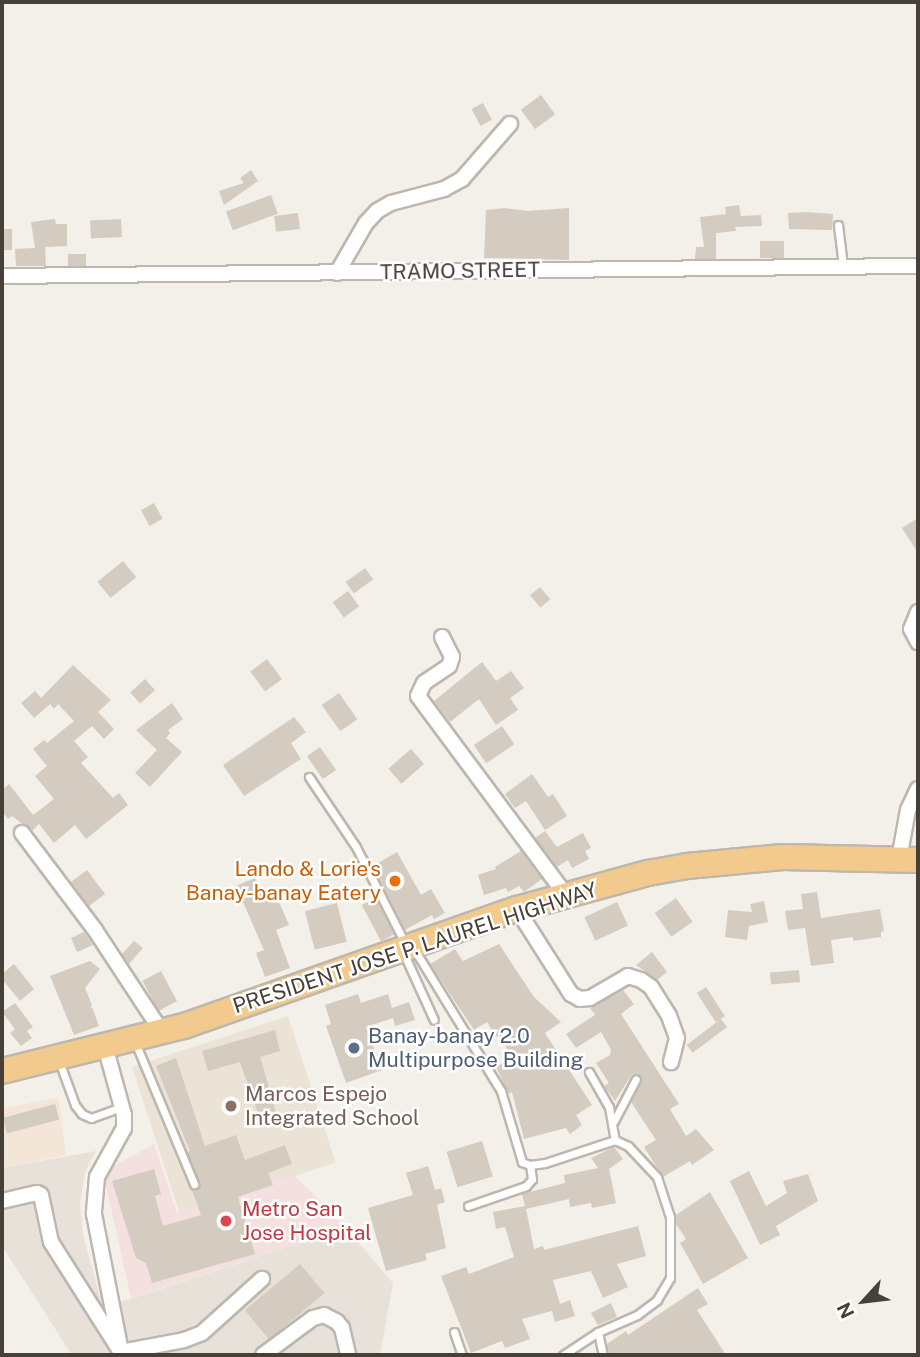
<!DOCTYPE html>
<style>
body{margin:0}
#map{position:relative;width:920px;height:1357px;overflow:hidden;background:#f3f0ea;font-family:"Public Sans",sans-serif}
div>[style]{position:absolute}
[style*='--x']{left:calc(var(--x)*1px);top:calc(var(--y)*1px);width:calc(var(--w)*1px);rotate:calc(var(--a)*1deg)}
.residential>*{inset:0;background:#e7e1d9}
.commercial>*{inset:0;background:#f3e5d8}
.education>*{inset:0;background:#ebe3d5;transform-origin:0 0}
.medical>*{inset:0;background:#f3e0df}
.building>*{inset:0;background:#d4cbc1;transform-origin:0 0}
.roads{filter:drop-shadow(2px 0 #beb7ad) drop-shadow(-2px 0 #beb7ad) drop-shadow(0 2px #beb7ad) drop-shadow(0 -2px #beb7ad)}
.service>*{height:7px;margin:-3.5px;padding:0 3.5px;transform-origin:3.5px;border-radius:3.5px;background:#fff}
.minor>*{height:14px;margin:-7px;padding:0 7px;transform-origin:7px;border-radius:7px;background:#fff}
.trunk>*{height:24px;margin:-12px;padding:0 12px;transform-origin:12px;border-radius:12px;background:#f2ca8d}
.dots>*{width:19px;height:19px;translate:-50% -50%;box-sizing:border-box;border:4px solid #fff;border-radius:50%}
span{translate:-50% -50%;white-space:nowrap;text-align:center;line-height:1.15;-webkit-text-stroke:5px #fff;paint-order:stroke}
.street-label{font-size:21px;color:#474039}
.food-label{font-size:21px;color:#c56008}
.right{translate:-100% -50%;text-align:right}
.service-label{font-size:21px;color:#4e5e75}
.left{translate:0 -50%;text-align:left}
.education-label{font-size:21px;color:#785e54}
.health-label{font-size:21px;color:#be3a42}
.frame{position:absolute;inset:0;border:4px solid #474039;pointer-events:none}
.north{position:absolute;left:829px;top:1266px;width:70px;height:70px;-webkit-text-stroke:5px #fff;paint-order:stroke;rotate:243deg;font-size:19px;font-weight:700;line-height:28px;text-align:center;color:#474039}
.north::after{content:'';display:block;margin:auto;width:24px;height:32px;background:#474039;clip-path:polygon(50% 0,100% 100%,50% 72%,0 100%)}
</style>
<div id="map">
<div class="residential">
<i style="clip-path:polygon(96px 1151px,85px 1172px,80px 1204px,83px 1235px,103px 1308px,346px 1228px,393px 1283px,380px 1355px,72px 1355px,2px 1246px,2px 1168px)"></i>
</div>
<div class="commercial">
<i style="clip-path:polygon(58px 1098px,66px 1155px,2px 1168px,2px 1108px)"></i>
</div>
<div class="education">
<i style="left:288px;top:1016px;width:154px;height:164px;rotate:72deg"></i>
</div>
<div class="medical">
<i style="clip-path:polygon(154px 1144px,177px 1213px,294px 1175px,346px 1228px,131px 1298px,103px 1172px)"></i>
</div>
<div class="building">
<i style="left:541px;top:95px;width:24px;height:25px;rotate:54deg"></i>
<i style="left:483px;top:103px;width:19px;height:13px;rotate:62deg"></i>
<i style="clip-path:polygon(251px 170px,258px 181px,224px 205px,219px 191px,244px 183px,240px 178px)"></i>
<i style="left:271px;top:195px;width:20px;height:48px;rotate:70deg"></i>
<i style="clip-path:polygon(739px 205px,741px 216px,761px 215px,762px 226px,735px 227px,736px 231px,716px 233px,716px 259px,695px 259px,696px 247px,704px 247px,700px 217px,726px 214px,725px 207px)"></i>
<i style="clip-path:polygon(505px 208px,528px 211px,569px 208px,569px 260px,484px 258px,486px 210px)"></i>
<i style="clip-path:polygon(806px 212px,833px 214px,832px 230px,789px 229px,788px 213px)"></i>
<i style="left:298px;top:213px;width:16px;height:24px;rotate:83deg"></i>
<i style="clip-path:polygon(55px 219px,56px 224px,67px 224px,67px 246px,45px 247px,46px 266px,16px 266px,15px 249px,35px 248px,31px 222px)"></i>
<i style="left:121px;top:219px;width:18px;height:31px;rotate:87deg"></i>
<i style="left:2px;top:229px;width:10px;height:21px"></i>
<i style="left:760px;top:241px;width:24px;height:17px"></i>
<i style="left:68px;top:254px;width:18px;height:12px"></i>
<i style="left:154px;top:503px;width:18px;height:15px;rotate:61deg"></i>
<i style="clip-path:polygon(918px 518px,918px 553px,902px 528px)"></i>
<i style="left:123px;top:561px;width:21px;height:33px;rotate:51deg"></i>
<i style="left:365px;top:568px;width:14px;height:24px;rotate:54deg"></i>
<i style="left:540px;top:587px;width:16px;height:13px;rotate:50deg"></i>
<i style="left:348px;top:591px;width:19px;height:19px;rotate:54deg"></i>
<i style="left:267px;top:659px;width:25px;height:21px;rotate:53deg"></i>
<i style="clip-path:polygon(482px 662px,496px 681px,511px 671px,524px 688px,510px 698px,518px 710px,496px 725px,479px 699px,450px 722px,434px 701px)"></i>
<i style="clip-path:polygon(73px 665px,111px 700px,98px 712px,114px 729px,104px 739px,92px 726px,74px 741px,88px 757px,81px 763px,113px 798px,119px 793px,128px 805px,86px 839px,75px 825px,54px 843px,39px 824px,32px 831px,12px 816px,8px 819px,2px 811px,2px 790px,9px 784px,33px 815px,54px 799px,35px 776px,47px 766px,33px 749px,44px 740px,47px 743px,74px 721px,58px 704px,54px 709px,50px 704px,34px 718px,21px 703px,35px 691px,41px 698px)"></i>
<i style="left:145px;top:679px;width:15px;height:20px;rotate:48deg"></i>
<i style="left:339px;top:693px;width:32px;height:21px;rotate:55deg"></i>
<i style="clip-path:polygon(172px 703px,183px 719px,168px 730px,170px 733px,166px 738px,182px 752px,150px 787px,135px 773px,157px 750px,136px 730px)"></i>
<i style="clip-path:polygon(294px 717px,306px 732px,291px 743px,301px 759px,244px 796px,223px 765px)"></i>
<i style="left:502px;top:726px;width:22px;height:34px;rotate:56deg"></i>
<i style="left:320px;top:747px;width:28px;height:16px;rotate:55deg"></i>
<i style="left:411px;top:749px;width:20px;height:30px;rotate:49deg"></i>
<i style="clip-path:polygon(532px 774px,548px 797px,553px 794px,567px 816px,545px 830px,526px 801px,515px 808px,505px 794px)"></i>
<i style="clip-path:polygon(545px 831px,557px 847px,583px 833px,591px 848px,585px 851px,589px 859px,572px 868px,568px 860px,557px 867px,535px 838px)"></i>
<i style="clip-path:polygon(521px 851px,542px 879px,524px 892px,519px 886px,508px 892px,506px 888px,484px 895px,478px 875px,496px 869px,495px 867px)"></i>
<i style="clip-path:polygon(397px 852px,421px 895px,431px 889px,445px 913px,434px 919px,432px 915px,405px 930px,373px 866px)"></i>
<i style="left:87px;top:870px;width:30px;height:20px;rotate:53deg"></i>
<i style="clip-path:polygon(255px 878px,264px 898px,275px 893px,289px 925px,276px 930px,290px 968px,265px 977px,256px 953px,264px 950px,236px 886px)"></i>
<i style="clip-path:polygon(817px 892px,821px 918px,880px 909px,884px 931px,881px 932px,881px 937px,853px 941px,853px 937px,831px 940px,834px 963px,811px 966px,805px 928px,788px 930px,785px 911px,803px 909px,801px 894px)"></i>
<i style="left:375px;top:898px;width:41px;height:15px;rotate:62deg"></i>
<i style="left:676px;top:898px;width:29px;height:26px;rotate:55deg"></i>
<i style="clip-path:polygon(764px 901px,768px 922px,749px 926px,747px 940px,725px 937px,728px 910px,752px 912px,750px 904px)"></i>
<i style="left:617px;top:902px;width:26px;height:36px;rotate:65deg"></i>
<i style="left:337px;top:903px;width:40px;height:33px;rotate:76deg"></i>
<i style="clip-path:polygon(84px 932px,93px 945px,77px 952px,71px 938px)"></i>
<i style="clip-path:polygon(134px 941px,143px 948px,129px 964px,122px 954px)"></i>
<i style="clip-path:polygon(499px 944px,534px 997px,561px 1022px,545px 1033px,592px 1105px,576px 1115px,582px 1125px,570px 1134px,566px 1128px,524px 1139px,512px 1092px,509px 1094px,496px 1067px,512px 1058px,499px 1035px,496px 1037px,487px 1022px,474px 1030px,430px 964px,455px 949px,463px 961px)"></i>
<i style="clip-path:polygon(652px 952px,667px 972px,657px 980px,636px 965px)"></i>
<i style="clip-path:polygon(90px 961px,100px 969px,85px 988px,92px 1005px,90px 1008px,92px 1007px,99px 1026px,74px 1035px,50px 976px)"></i>
<i style="clip-path:polygon(14px 964px,34px 989px,20px 1001px,2px 979px,2px 974px)"></i>
<i style="left:799px;top:970px;width:12px;height:29px;rotate:85deg"></i>
<i style="left:161px;top:971px;width:34px;height:21px;rotate:62deg"></i>
<i style="left:706px;top:987px;width:35px;height:11px;rotate:57deg"></i>
<i style="clip-path:polygon(623px 990px,634px 1004px,621px 1014px,679px 1104px,670px 1109px,686px 1136px,696px 1129px,714px 1150px,692px 1165px,690px 1161px,663px 1177px,644px 1147px,656px 1140px,631px 1102px,641px 1082px,641px 1075px,632px 1074px,615px 1101px,604px 1086px,609px 1083px,596px 1063px,610px 1055px,611px 1050px,601px 1032px,576px 1048px,566px 1034px,595px 1015px,590px 1008px)"></i>
<i style="clip-path:polygon(358px 994px,361px 1003px,388px 994px,392px 1008px,409px 1002px,415px 1020px,395px 1026px,393px 1018px,366px 1027px,382px 1070px,346px 1083px,326px 1026px,331px 1024px,325px 1005px)"></i>
<i style="clip-path:polygon(15px 1003px,33px 1027px,27px 1031px,32px 1038px,21px 1046px,10px 1033px,15px 1029px,2px 1012px)"></i>
<i style="left:721px;top:1019px;width:10px;height:43px;rotate:53deg"></i>
<i style="clip-path:polygon(275px 1030px,280px 1051px,260px 1057px,279px 1122px,263px 1128px,240px 1062px,208px 1071px,202px 1051px)"></i>
<i style="clip-path:polygon(176px 1058px,205px 1146px,236px 1135px,245px 1160px,285px 1145px,292px 1164px,268px 1173px,273px 1185px,238px 1197px,255px 1254px,152px 1283px,146px 1263px,136px 1258px,112px 1181px,154px 1169px,161px 1194px,155px 1196px,163px 1226px,201px 1215px,192px 1190px,200px 1184px,187px 1152px,190px 1151px,156px 1066px)"></i>
<i style="left:55px;top:1104px;width:16px;height:54px;rotate:75deg"></i>
<i style="left:482px;top:1141px;width:37px;height:37px;rotate:73deg"></i>
<i style="clip-path:polygon(614px 1147px,623px 1159px,609px 1169px,616px 1203px,592px 1208px,591px 1203px,570px 1207px,569px 1199px,526px 1209px,534px 1249px,543px 1246px,544px 1250px,638px 1226px,646px 1256px,617px 1264px,628px 1287px,603px 1298px,591px 1271px,553px 1280px,560px 1304px,570px 1300px,575px 1316px,555px 1322px,552px 1311px,522px 1319px,530px 1339px,505px 1348px,502px 1341px,471px 1353px,441px 1276px,466px 1267px,469px 1274px,514px 1257px,505px 1227px,496px 1229px,493px 1212px,525px 1206px,522px 1194px,565px 1183px,564px 1175px,598px 1168px,591px 1158px)"></i>
<i style="clip-path:polygon(428px 1166px,435px 1190px,441px 1188px,445px 1202px,437px 1205px,446px 1248px,425px 1254px,427px 1260px,386px 1271px,368px 1208px,413px 1195px,406px 1173px)"></i>
<i style="clip-path:polygon(749px 1171px,766px 1206px,787px 1193px,783px 1181px,808px 1174px,818px 1201px,776px 1226px,780px 1235px,760px 1245px,730px 1181px)"></i>
<i style="clip-path:polygon(710px 1192px,748px 1258px,703px 1284px,680px 1243px,686px 1239px,676px 1224px,676px 1215px)"></i>
<i style="left:300px;top:1264px;width:38px;height:72px;rotate:50deg"></i>
<i style="clip-path:polygon(698px 1288px,708px 1304px,697px 1310px,726px 1355px,609px 1355px,607px 1344px,626px 1331px,628px 1335px)"></i>
<i style="clip-path:polygon(611px 1303px,617px 1317px,598px 1325px,591px 1313px)"></i>
</div>
<div class="roads">
<div class="service">
<i style="--x:838;--y:225;--w:41;--a:83"></i>
<i style="--x:309;--y:777;--w:84;--a:56.1"></i>
<i style="--x:356;--y:847;--w:108;--a:63"></i>
<i style="--x:414;--y:949;--w:167;--a:58.5"></i>
<i style="--x:501;--y:1091;--w:74;--a:73.5"></i>
<i style="--x:522;--y:1162;--w:9;--a:21"></i>
<i style="--x:530;--y:1165;--w:15;--a:-8"></i>
<i style="--x:545;--y:1163;--w:74;--a:-18.2"></i>
<i style="--x:615;--y:1140;--w:14;--a:25"></i>
<i style="--x:628;--y:1146;--w:42;--a:46.9"></i>
<i style="--x:657;--y:1177;--w:42;--a:72"></i>
<i style="--x:670;--y:1217;--w:61;--a:90"></i>
<i style="--x:670;--y:1278;--w:26;--a:121"></i>
<i style="--x:657;--y:1300;--w:25;--a:143"></i>
<i style="--x:637;--y:1315;--w:43;--a:156.4"></i>
<i style="--x:598;--y:1332;--w:42;--a:146.7"></i>
<i style="--x:404;--y:954;--w:72;--a:65.6"></i>
<i style="--x:135;--y:1042;--w:154;--a:67.4"></i>
<i style="--x:59;--y:1061;--w:47;--a:70"></i>
<i style="--x:75;--y:1105;--w:11;--a:52"></i>
<i style="--x:82;--y:1114;--w:10;--a:24"></i>
<i style="--x:91;--y:1118;--w:33;--a:-20"></i>
<i style="--x:589;--y:1072;--w:40;--a:60.3"></i>
<i style="--x:609;--y:1107;--w:34;--a:80"></i>
<i style="--x:614;--y:1121;--w:47;--a:-62.4"></i>
<i style="--x:468;--y:1206;--w:61;--a:-19"></i>
<i style="--x:526;--y:1186;--w:9;--a:-49"></i>
<i style="--x:532;--y:1179;--w:14;--a:-98"></i>
<i style="--x:454;--y:1332;--w:24;--a:71"></i>
<i style="--x:598;--y:1332;--w:24;--a:78"></i>
</div>
<div class="minor">
<i style="--x:337;--y:273;--w:58;--a:-59.9"></i>
<i style="--x:366;--y:223;--w:16;--a:-47"></i>
<i style="--x:377;--y:211;--w:16;--a:-30"></i>
<i style="--x:391;--y:203;--w:55;--a:-14.8"></i>
<i style="--x:444;--y:189;--w:21;--a:-29"></i>
<i style="--x:462;--y:179;--w:73;--a:-48.9"></i>
<i style="--x:2;--y:276;--w:916;--a:-0.63"></i>
<i style="--x:918;--y:612;--w:18;--a:112"></i>
<i style="--x:911;--y:629;--w:15;--a:62"></i>
<i style="--x:442;--y:637;--w:22;--a:63"></i>
<i style="--x:452;--y:657;--w:9;--a:108"></i>
<i style="--x:449;--y:666;--w:30;--a:146"></i>
<i style="--x:424;--y:683;--w:14;--a:115"></i>
<i style="--x:418;--y:696;--w:247;--a:53.4"></i>
<i style="--x:22;--y:833;--w:121;--a:53"></i>
<i style="--x:95;--y:930;--w:122;--a:56.7"></i>
<i style="--x:899;--y:859;--w:50;--a:-79.6"></i>
<i style="--x:908;--y:810;--w:23;--a:-65"></i>
<i style="--x:517;--y:909;--w:101;--a:57.6"></i>
<i style="--x:571;--y:994;--w:10;--a:29"></i>
<i style="--x:580;--y:999;--w:10;--a:-6"></i>
<i style="--x:590;--y:998;--w:44;--a:-30.1"></i>
<i style="--x:628;--y:976;--w:14;--a:17"></i>
<i style="--x:641;--y:980;--w:12;--a:35"></i>
<i style="--x:651;--y:987;--w:34;--a:58"></i>
<i style="--x:669;--y:1016;--w:23;--a:70"></i>
<i style="--x:677;--y:1038;--w:25;--a:104"></i>
<i style="--x:105;--y:1046;--w:72;--a:74.6"></i>
<i style="--x:124;--y:1115;--w:13;--a:90"></i>
<i style="--x:124;--y:1128;--w:56;--a:118.9"></i>
<i style="--x:97;--y:1177;--w:37;--a:95"></i>
<i style="--x:94;--y:1214;--w:141;--a:78.9"></i>
<i style="--x:2;--y:1201;--w:36;--a:-13"></i>
<i style="--x:37;--y:1193;--w:4;--a:27"></i>
<i style="--x:41;--y:1195;--w:48;--a:78"></i>
<i style="--x:51;--y:1242;--w:127;--a:57.6"></i>
<i style="--x:121;--y:1352;--w:64;--a:-10.8"></i>
<i style="--x:184;--y:1340;--w:19;--a:-21"></i>
<i style="--x:202;--y:1333;--w:81;--a:-42"></i>
<i style="--x:263;--y:1355;--w:62;--a:-36.5"></i>
<i style="--x:313;--y:1318;--w:11;--a:-15"></i>
<i style="--x:324;--y:1315;--w:15;--a:28"></i>
<i style="--x:337;--y:1322;--w:8;--a:50"></i>
<i style="--x:342;--y:1328;--w:28;--a:77"></i>
</div>
<div class="trunk">
<i style="--x:2;--y:1071;--w:187;--a:-13.9"></i>
<i style="--x:184;--y:1026;--w:353;--a:-19.4"></i>
<i style="--x:517;--y:909;--w:136;--a:-15.4"></i>
<i style="--x:648;--y:873;--w:40;--a:-10"></i>
<i style="--x:687;--y:866;--w:96;--a:-5.4"></i>
<i style="--x:783;--y:857;--w:135;--a:1.3"></i>
</div>
</div>
<div class="dots">
<i style="left:395px;top:881px;background:#e8710a"></i>
<i style="left:354px;top:1048px;background:#5c6f8a"></i>
<i style="left:231px;top:1106px;background:#8d6e63"></i>
<i style="left:226px;top:1221px;background:#e0444e"></i>
</div>
<div class="street-label">
<span style="left:460px;top:271px;rotate:-1deg">TRAMO STREET</span>
<span style="left:415px;top:948px;rotate:-18deg">PRESIDENT JOSE P. LAUREL HIGHWAY</span>
</div>
<div class="food-label">
<span class="right" style="left:381px;top:881px">Lando &amp; Lorie's<br>Banay-banay Eatery</span>
</div>
<div class="service-label">
<span class="left" style="left:368px;top:1048px">Banay-banay 2.0<br>Multipurpose Building</span>
</div>
<div class="education-label">
<span class="left" style="left:245px;top:1106px">Marcos Espejo<br>Integrated School</span>
</div>
<div class="health-label">
<span class="left" style="left:242px;top:1221px">Metro San<br>Jose Hospital</span>
</div>
<div class="frame"></div>
<div class="north">N</div>
</div>
